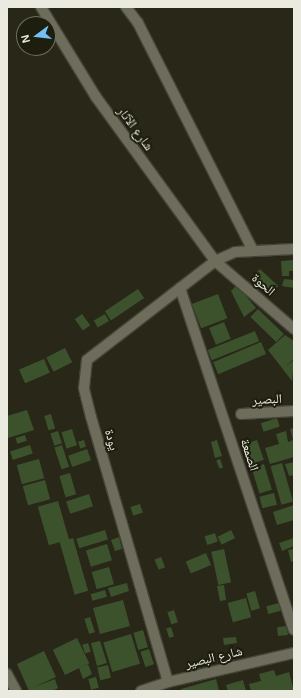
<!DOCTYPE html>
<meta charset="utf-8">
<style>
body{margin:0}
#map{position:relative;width:301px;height:698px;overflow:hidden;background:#282718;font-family:Helvetica,"Noto Naskh Arabic",sans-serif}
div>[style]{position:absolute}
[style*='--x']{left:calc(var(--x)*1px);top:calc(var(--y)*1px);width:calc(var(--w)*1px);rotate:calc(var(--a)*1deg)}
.building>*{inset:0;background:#3c522d;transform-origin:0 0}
.roads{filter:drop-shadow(1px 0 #454439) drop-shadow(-1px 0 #454439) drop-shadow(0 1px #454439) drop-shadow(0 -1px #454439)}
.minor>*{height:10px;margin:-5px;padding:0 5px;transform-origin:5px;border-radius:5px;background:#6e6d5c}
span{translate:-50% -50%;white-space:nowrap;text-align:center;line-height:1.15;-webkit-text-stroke:4px #1e1e0f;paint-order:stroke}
.street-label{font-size:13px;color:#eaeae0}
.frame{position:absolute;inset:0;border:8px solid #eaeae0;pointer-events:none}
.north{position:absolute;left:16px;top:16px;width:40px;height:40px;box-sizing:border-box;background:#1e1e0f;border:1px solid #707063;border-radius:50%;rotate:255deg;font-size:11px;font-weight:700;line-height:16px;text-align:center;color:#eaeae0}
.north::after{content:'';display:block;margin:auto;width:14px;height:18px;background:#73c0f6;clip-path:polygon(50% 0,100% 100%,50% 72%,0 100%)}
</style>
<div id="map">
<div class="building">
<i style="clip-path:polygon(294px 260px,294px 271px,289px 271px,289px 276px,282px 276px,281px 261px)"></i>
<i style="left:260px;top:269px;width:25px;height:11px;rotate:43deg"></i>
<i style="clip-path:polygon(284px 279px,294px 280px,294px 288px,282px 286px)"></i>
<i style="clip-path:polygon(237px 285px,256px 308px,244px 317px,231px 291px)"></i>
<i style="left:138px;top:289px;width:11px;height:40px;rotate:56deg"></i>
<i style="left:218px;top:294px;width:26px;height:28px;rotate:69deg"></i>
<i style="left:258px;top:309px;width:36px;height:11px;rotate:44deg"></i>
<i style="left:82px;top:314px;width:14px;height:9px;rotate:54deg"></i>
<i style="left:105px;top:314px;width:8px;height:13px;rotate:60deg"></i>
<i style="left:224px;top:322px;width:18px;height:16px;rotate:68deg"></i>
<i style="left:255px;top:331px;width:11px;height:51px;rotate:68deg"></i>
<i style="clip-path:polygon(285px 335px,294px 341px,294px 359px,285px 367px,294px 360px,292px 381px,268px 350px)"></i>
<i style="left:261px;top:342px;width:13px;height:52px;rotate:67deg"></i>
<i style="left:65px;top:348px;width:16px;height:21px;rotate:63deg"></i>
<i style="left:44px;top:359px;width:15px;height:27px;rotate:67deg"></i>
<i style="clip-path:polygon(27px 410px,34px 430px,8px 438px,7px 416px)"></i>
<i style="left:51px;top:414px;width:15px;height:7px;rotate:74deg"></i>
<i style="left:277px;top:418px;width:9px;height:17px;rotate:72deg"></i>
<i style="clip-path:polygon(294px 428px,294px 457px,270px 464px,265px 448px,279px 444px,276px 434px,286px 431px,288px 442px,293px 440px,290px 429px)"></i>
<i style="left:72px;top:429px;width:17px;height:11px;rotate:73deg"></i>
<i style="left:58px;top:431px;width:13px;height:8px;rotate:72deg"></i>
<i style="left:25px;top:435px;width:6px;height:10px;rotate:72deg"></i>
<i style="left:84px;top:440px;width:7px;height:6px;rotate:74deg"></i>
<i style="clip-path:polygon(217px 440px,222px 456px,215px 458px,211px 442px)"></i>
<i style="left:257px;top:440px;width:21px;height:13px;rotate:71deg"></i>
<i style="left:30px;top:445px;width:9px;height:21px;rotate:72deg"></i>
<i style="left:62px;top:445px;width:23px;height:8px;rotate:72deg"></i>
<i style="left:87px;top:449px;width:12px;height:20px;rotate:70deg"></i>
<i style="left:39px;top:459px;width:20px;height:23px;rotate:75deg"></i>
<i style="left:220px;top:459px;width:9px;height:4px;rotate:69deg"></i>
<i style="clip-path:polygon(294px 462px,294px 475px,289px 476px,285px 464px)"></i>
<i style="left:282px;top:463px;width:40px;height:12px;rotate:74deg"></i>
<i style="left:264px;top:464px;width:27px;height:13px;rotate:73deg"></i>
<i style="left:70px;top:473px;width:22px;height:11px;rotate:74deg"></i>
<i style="left:45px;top:480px;width:20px;height:23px;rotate:75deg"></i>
<i style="left:274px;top:493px;width:12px;height:15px;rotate:76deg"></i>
<i style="left:89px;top:494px;width:13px;height:24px;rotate:72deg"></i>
<i style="left:58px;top:501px;width:40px;height:21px;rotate:74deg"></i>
<i style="left:140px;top:504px;width:9px;height:10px;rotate:72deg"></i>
<i style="clip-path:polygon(294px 505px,294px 520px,277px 525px,273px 512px)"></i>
<i style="left:105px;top:530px;width:10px;height:30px;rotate:73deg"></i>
<i style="left:231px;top:530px;width:9px;height:15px;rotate:63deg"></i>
<i style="left:215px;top:533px;width:9px;height:11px;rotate:72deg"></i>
<i style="clip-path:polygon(119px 537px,122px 549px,115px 551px,111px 540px)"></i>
<i style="left:73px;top:538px;width:55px;height:14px;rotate:74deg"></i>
<i style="clip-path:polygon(294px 538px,294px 546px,282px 551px,279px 543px)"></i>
<i style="left:107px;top:544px;width:17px;height:22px;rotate:73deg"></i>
<i style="left:224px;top:549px;width:34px;height:13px;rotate:78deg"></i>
<i style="clip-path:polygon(293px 549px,294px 561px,291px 562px,288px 550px)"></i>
<i style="left:206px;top:553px;width:13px;height:22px;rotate:67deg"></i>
<i style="left:161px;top:557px;width:11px;height:7px;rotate:68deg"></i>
<i style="left:109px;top:567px;width:18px;height:18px;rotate:74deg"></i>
<i style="clip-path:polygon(127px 583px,129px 591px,111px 597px,108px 588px)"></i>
<i style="clip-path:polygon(224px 585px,226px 600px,220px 601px,217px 586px)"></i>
<i style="left:105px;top:590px;width:7px;height:15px;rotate:74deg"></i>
<i style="left:255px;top:591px;width:18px;height:9px;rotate:74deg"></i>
<i style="left:246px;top:598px;width:20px;height:19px;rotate:75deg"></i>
<i style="left:123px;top:600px;width:27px;height:31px;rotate:75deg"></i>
<i style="left:279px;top:603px;width:8px;height:13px;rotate:76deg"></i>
<i style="left:174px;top:610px;width:13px;height:7px;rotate:72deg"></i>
<i style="left:90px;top:617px;width:16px;height:6px;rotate:72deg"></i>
<i style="left:287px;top:626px;width:9px;height:10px;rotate:84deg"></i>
<i style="left:171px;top:627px;width:10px;height:5px;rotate:73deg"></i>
<i style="left:143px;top:630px;width:18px;height:10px;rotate:74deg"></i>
<i style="left:131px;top:634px;width:31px;height:29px;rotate:73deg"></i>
<i style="clip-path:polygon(236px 637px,237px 643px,224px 645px,223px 638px)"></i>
<i style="left:77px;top:638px;width:28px;height:27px;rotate:64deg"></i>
<i style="clip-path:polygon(100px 641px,107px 663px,97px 666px,91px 643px)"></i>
<i style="left:88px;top:643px;width:9px;height:6px;rotate:72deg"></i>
<i style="left:149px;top:649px;width:16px;height:9px;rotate:72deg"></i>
<i style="clip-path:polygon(44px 651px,56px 677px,34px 687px,55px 679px,58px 688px,52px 691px,29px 691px,17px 664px)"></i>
<i style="clip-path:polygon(88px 664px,92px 674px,83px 679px,79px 668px)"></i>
<i style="left:108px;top:665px;width:13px;height:11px;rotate:77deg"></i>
<i style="clip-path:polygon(274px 670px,276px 676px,289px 672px,294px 691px,251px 691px,249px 684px,261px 681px,259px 674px)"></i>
<i style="left:96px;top:677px;width:11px;height:8px;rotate:75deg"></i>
<i style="clip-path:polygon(216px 679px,219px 691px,182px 691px,181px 689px)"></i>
<i style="clip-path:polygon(243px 680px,246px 691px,228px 691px,226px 685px)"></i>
</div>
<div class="roads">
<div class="minor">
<i style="--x:41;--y:7;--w:105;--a:58.6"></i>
<i style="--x:96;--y:97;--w:203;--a:54"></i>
<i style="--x:215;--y:261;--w:104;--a:40.7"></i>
<i style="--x:126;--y:7;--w:20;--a:53"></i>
<i style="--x:138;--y:23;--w:255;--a:63.2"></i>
<i style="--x:180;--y:288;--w:360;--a:71.6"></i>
<i style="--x:241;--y:414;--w:53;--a:-3.2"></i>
<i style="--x:7;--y:674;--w:19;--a:62"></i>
<i style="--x:168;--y:682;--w:276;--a:-106.2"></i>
<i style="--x:91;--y:417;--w:30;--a:-104"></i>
<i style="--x:84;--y:388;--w:28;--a:-84"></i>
<i style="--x:87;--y:360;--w:162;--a:-37.7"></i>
<i style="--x:215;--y:261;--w:22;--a:-24"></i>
<i style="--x:235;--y:252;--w:59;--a:-2.9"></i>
<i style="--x:141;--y:691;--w:28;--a:-18"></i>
<i style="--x:168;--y:682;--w:129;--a:-13"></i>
</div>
</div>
<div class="street-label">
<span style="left:135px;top:129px;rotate:54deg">شارع الآثار</span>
<span style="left:263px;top:285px;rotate:41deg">الحوة</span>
<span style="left:267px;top:400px;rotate:-3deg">البصير</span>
<span style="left:111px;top:440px;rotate:74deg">يودة</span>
<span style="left:249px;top:455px;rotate:72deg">الصمعة</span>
<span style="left:214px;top:658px;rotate:-13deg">شارع البصير</span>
</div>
<div class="frame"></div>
<div class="north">N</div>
</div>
